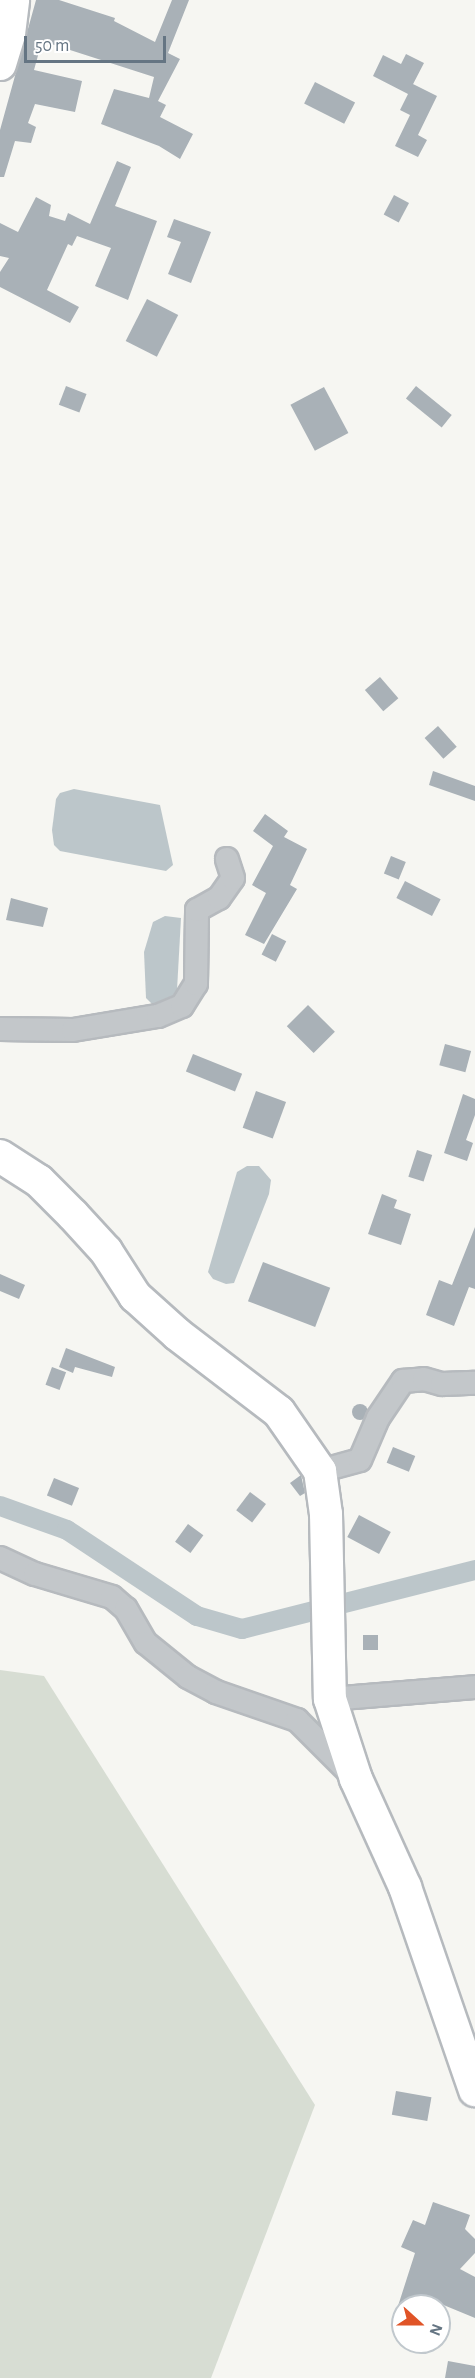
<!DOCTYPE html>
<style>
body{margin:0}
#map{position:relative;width:475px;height:2378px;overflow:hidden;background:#f6f6f2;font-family:"Alegreya Sans",sans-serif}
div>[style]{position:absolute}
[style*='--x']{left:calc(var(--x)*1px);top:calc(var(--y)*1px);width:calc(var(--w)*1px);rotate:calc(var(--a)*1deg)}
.green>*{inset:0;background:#d7ddd3}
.water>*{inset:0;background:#bcc6ca}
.canal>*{height:20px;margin:-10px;padding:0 10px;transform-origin:10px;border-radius:10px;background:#bcc6ca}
.building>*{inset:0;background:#a9b1b7;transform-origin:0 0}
.round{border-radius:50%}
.roads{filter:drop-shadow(2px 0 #b6babe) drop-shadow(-2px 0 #b6babe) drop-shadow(0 2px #b6babe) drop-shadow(0 -2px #b6babe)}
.street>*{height:22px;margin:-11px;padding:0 11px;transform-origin:11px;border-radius:11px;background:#c3c7ca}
.secondary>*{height:32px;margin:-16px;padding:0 16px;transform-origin:16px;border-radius:16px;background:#fff}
span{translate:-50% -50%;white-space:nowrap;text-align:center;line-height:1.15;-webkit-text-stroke:6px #fff;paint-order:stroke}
.north{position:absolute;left:391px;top:2294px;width:60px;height:60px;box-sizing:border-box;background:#fff;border:2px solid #c1c8cd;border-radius:50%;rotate:111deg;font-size:16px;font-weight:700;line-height:24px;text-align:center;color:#657583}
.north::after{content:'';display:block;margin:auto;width:21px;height:27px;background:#e05427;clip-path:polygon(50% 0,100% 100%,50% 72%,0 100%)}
.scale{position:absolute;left:24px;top:36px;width:142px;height:27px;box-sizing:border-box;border:3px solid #657583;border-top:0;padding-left:8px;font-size:18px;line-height:21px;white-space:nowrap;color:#657583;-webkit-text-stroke:4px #fff;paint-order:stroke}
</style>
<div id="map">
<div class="green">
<i style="clip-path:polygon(0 1670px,44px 1676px,315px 2105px,211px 2378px,0 2378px)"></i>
</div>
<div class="water">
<i style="clip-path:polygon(74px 789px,160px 805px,173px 865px,166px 871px,60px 851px,54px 845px,52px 830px,56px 799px,60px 793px)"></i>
<i style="clip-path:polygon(165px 916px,181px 918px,177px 990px,166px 1004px,153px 1005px,146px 998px,144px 952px,153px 922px)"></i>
<i style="clip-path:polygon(247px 1166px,259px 1166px,271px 1180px,269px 1194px,234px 1283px,226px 1284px,213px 1279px,208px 1272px,237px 1172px)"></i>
</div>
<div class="canal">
<i style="--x:0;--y:1506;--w:71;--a:19.7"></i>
<i style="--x:67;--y:1530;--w:156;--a:33.5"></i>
<i style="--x:197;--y:1616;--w:47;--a:16.1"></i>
<i style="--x:242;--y:1629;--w:240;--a:-14.2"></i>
</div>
<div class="building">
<i style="clip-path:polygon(36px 0,59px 0,115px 18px,114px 21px,155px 42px,172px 0,189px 0,168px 53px,180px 59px,158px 101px,166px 105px,160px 117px,193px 134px,180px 159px,159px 146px,101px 124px,114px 89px,149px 98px,154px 77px,42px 41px,34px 70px,82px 81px,75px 112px,35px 104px,28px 123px,36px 127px,31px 143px,15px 141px,4px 177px,0 177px,0 130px)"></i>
<i style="clip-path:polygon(406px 54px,424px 63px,410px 90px,413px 84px,437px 96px,418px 135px,427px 140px,418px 157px,395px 146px,410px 115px,400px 110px,408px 94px,373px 76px,383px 55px,401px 64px)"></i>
<i style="left:315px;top:82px;width:45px;height:24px;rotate:27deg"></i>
<i style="clip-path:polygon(117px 161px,131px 167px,115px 206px,157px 221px,128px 300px,95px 286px,111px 248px,77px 236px,72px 246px,68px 244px,47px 290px,79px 307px,70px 323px,0 287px,0 272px,9px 258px,0 256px,0 223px,18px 232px,36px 197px,51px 205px,49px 216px,65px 221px,68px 213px,90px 224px)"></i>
<i style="left:394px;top:195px;width:17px;height:22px;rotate:28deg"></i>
<i style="clip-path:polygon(174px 219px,211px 232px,191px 283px,168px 274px,181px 242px,167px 237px)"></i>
<i style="left:147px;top:299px;width:35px;height:47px;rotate:27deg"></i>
<i style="left:66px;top:386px;width:22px;height:20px;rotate:21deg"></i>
<i style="left:416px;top:386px;width:46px;height:16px;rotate:39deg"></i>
<i style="left:324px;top:387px;width:52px;height:38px;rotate:62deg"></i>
<i style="left:380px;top:677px;width:28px;height:20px;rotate:49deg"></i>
<i style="left:438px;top:726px;width:28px;height:18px;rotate:48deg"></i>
<i style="clip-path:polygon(433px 771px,475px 786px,475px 801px,429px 785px)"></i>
<i style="clip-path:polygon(265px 814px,288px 831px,284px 837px,307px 849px,290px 885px,297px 889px,264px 944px,245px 935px,266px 893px,252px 885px,273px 846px,253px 831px)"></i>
<i style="left:391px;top:856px;width:16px;height:19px;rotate:22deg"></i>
<i style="left:405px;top:881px;width:40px;height:19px;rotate:27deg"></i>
<i style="clip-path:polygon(11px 898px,48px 908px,43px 927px,6px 920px)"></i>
<i style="left:272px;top:934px;width:16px;height:23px;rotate:27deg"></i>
<i style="left:308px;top:1005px;width:38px;height:30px;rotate:45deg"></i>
<i style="left:445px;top:1044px;width:27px;height:22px;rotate:15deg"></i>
<i style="left:193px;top:1054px;width:53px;height:19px;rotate:22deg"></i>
<i style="left:256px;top:1091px;width:32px;height:39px;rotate:20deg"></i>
<i style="clip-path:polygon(463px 1094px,475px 1099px,475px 1115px,466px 1140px,473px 1143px,467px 1161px,444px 1153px)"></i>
<i style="left:417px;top:1150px;width:16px;height:28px;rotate:18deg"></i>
<i style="clip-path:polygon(382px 1194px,397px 1200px,394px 1208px,411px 1214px,401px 1245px,368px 1234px)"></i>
<i style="clip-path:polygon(475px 1227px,475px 1289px,469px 1287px,454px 1326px,426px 1315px,439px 1280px,452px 1285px)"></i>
<i style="left:263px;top:1262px;width:72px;height:42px;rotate:21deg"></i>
<i style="clip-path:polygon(0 1274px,25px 1285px,19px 1299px,0 1291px)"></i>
<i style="clip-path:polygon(66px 1348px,115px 1367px,112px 1377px,75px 1367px,73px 1373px,59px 1367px)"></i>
<i style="left:52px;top:1367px;width:15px;height:19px;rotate:20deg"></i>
<i class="round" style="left:352px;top:1404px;width:16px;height:16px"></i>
<i style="left:393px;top:1447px;width:24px;height:17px;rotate:22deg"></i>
<i style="clip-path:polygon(301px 1475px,305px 1493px,300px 1496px,290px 1483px)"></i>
<i style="left:54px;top:1478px;width:27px;height:19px;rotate:22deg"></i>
<i style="left:250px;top:1492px;width:20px;height:23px;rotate:37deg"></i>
<i style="left:359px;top:1515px;width:36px;height:25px;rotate:28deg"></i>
<i style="left:188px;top:1524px;width:19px;height:22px;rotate:36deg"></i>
<i style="left:363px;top:1635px;width:15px;height:15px"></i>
<i style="left:396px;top:2091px;width:36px;height:24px;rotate:10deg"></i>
<i style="clip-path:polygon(433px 2202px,470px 2215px,465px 2229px,475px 2239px,475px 2253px,460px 2269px,475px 2277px,475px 2318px,429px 2299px,427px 2306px,398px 2306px,415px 2253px,401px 2247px,413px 2220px,425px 2225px)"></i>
<i style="clip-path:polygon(448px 2361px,475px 2366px,475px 2378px,445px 2378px)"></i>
</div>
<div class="roads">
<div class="street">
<i style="--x:0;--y:1029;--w:73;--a:0.8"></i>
<i style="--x:73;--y:1030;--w:86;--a:-9.4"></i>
<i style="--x:158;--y:1016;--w:26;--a:-23"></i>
<i style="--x:182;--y:1006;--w:26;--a:-58"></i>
<i style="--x:196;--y:984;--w:74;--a:-89.2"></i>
<i style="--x:197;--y:910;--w:25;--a:-29"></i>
<i style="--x:219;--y:898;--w:24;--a:-55"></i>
<i style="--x:233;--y:878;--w:20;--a:-108"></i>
<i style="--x:320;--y:1471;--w:41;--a:-15.4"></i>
<i style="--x:360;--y:1460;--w:46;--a:-66.8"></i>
<i style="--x:378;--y:1418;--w:45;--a:-56"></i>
<i style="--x:403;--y:1381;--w:21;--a:-5"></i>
<i style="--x:424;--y:1379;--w:19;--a:16"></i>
<i style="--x:442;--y:1384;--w:33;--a:-2"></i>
<i style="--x:0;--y:1558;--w:38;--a:25"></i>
<i style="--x:35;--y:1574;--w:80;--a:16.6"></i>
<i style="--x:112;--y:1597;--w:18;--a:41"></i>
<i style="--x:126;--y:1609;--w:39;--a:60"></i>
<i style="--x:146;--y:1643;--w:54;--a:39"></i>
<i style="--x:188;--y:1677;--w:32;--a:28"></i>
<i style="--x:216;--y:1692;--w:86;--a:19.1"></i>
<i style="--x:297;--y:1720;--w:82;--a:45"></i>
<i style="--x:330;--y:1699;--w:145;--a:-4.7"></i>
</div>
<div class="secondary">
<i style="--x:0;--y:64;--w:31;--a:-73"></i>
<i style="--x:9;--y:34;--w:34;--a:-83"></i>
<i style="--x:0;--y:1156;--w:46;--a:32.7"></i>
<i style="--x:39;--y:1181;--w:48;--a:45"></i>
<i style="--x:73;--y:1215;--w:49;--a:47.5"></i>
<i style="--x:106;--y:1251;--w:54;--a:57.2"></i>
<i style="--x:135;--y:1296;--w:57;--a:42.1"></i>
<i style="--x:177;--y:1334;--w:128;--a:37.4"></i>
<i style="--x:279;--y:1412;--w:72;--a:55.2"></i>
<i style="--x:320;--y:1471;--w:43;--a:82.1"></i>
<i style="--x:326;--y:1514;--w:185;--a:88.8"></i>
<i style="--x:330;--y:1699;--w:84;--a:72"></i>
<i style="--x:356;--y:1779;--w:119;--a:65.6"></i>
<i style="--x:405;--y:1887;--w:215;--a:71"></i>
</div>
</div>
<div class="north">N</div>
<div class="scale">50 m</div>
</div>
